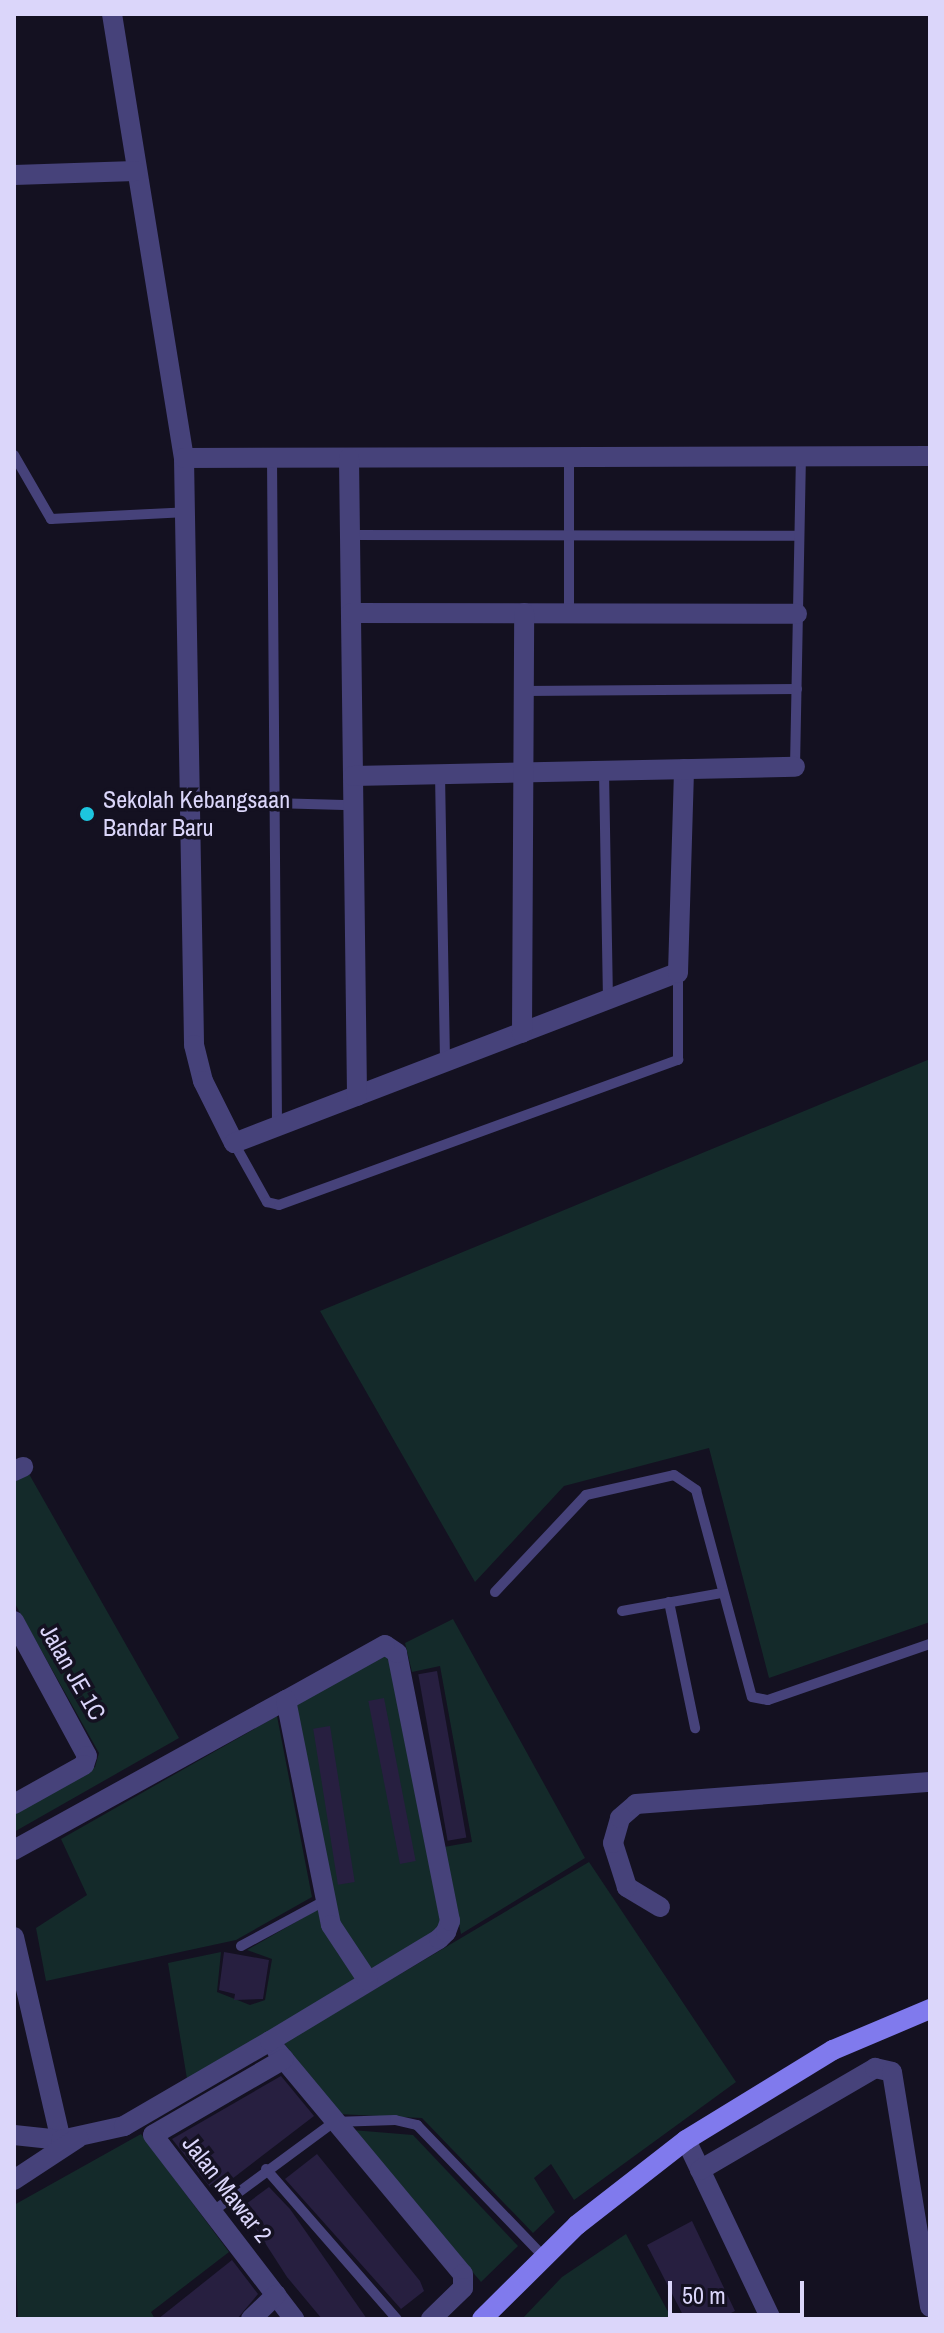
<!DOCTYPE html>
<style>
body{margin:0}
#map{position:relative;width:944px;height:2333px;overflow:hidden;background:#141121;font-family:"Archivo Narrow",sans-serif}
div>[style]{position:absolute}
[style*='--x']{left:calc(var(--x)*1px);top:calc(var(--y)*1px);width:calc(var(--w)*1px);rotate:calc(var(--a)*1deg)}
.green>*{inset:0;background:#142a2a}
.building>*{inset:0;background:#271f40;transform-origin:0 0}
.service>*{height:10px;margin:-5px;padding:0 5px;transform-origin:5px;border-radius:5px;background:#46427a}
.minor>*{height:20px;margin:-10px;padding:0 10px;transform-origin:10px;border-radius:10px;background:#46427a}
.secondary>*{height:20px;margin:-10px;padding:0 10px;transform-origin:10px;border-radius:10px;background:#807aed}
.dots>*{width:22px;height:22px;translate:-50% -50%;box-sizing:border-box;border:4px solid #141121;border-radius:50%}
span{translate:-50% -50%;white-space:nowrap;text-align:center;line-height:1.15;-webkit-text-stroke:7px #141121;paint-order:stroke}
.poi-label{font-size:24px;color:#dbd6fa}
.left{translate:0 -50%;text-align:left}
.street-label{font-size:24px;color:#dbd6fa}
.frame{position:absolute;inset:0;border:16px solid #dbd6fa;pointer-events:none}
.scale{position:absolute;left:668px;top:2281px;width:136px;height:36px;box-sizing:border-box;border:4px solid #dbd6fa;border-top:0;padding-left:10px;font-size:24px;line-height:28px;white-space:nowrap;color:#dbd6fa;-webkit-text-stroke:6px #141121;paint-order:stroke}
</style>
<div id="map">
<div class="green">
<i style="clip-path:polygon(930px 1059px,930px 1622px,769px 1678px,709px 1448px,564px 1486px,475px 1582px,320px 1311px)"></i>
<i style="clip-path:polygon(29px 1474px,179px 1738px,14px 1832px,14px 1815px,95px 1767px,99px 1753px,14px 1602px,14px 1482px)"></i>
<i style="clip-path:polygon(453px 1619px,585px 1858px,461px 1934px,444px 1847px,472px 1842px,440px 1666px,412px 1672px,405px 1643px)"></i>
<i style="clip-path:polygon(389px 1652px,442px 1930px,368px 1975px,340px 1936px,293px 1702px)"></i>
<i style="clip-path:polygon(277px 1716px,312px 1897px,236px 1940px,46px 1981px,36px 1928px,87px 1895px,61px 1839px)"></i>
<i style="clip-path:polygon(589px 1862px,736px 2082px,574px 2200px,551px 2164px,534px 2178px,555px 2212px,533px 2233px,422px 2118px,337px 2114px,284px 2043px)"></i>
<i style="clip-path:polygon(322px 1907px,338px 1954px,361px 1981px,188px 2085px,168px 1963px,221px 1952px,217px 1992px,250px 2005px,265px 2000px,272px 1959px,247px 1950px)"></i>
<i style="clip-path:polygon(352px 2130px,413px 2135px,518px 2246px,481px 2282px)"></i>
<i style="clip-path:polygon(141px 2134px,229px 2252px,151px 2312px,155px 2319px,18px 2319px,14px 2205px)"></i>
<i style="clip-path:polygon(626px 2234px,672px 2319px,522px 2319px,562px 2277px)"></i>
</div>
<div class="building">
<i style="left:437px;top:1671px;width:169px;height:19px;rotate:80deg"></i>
<i style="left:384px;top:1698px;width:166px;height:16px;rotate:79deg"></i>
<i style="left:330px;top:1726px;width:158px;height:17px;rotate:81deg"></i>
<i style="clip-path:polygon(224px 1952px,269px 1960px,263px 1999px,234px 2000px,235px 1994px,219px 1990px)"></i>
<i style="clip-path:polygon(281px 2076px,314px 2116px,219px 2189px,210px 2187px,172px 2139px)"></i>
<i style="clip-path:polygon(317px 2154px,420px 2281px,424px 2291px,401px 2309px,285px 2179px)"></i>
<i style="clip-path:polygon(269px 2187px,290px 2209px,367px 2319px,322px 2319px,287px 2277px,242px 2207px)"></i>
<i style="clip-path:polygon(692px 2221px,735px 2311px,719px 2319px,685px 2319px,647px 2245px)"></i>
<i style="clip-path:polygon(232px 2260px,258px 2294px,237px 2319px,158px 2319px)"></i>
</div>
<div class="service">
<i style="--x:14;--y:455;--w:74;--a:60"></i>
<i style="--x:51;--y:519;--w:136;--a:-2.9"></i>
<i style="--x:569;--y:457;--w:156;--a:90"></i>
<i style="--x:272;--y:458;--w:668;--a:89.57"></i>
<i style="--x:350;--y:535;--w:449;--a:0.1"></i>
<i style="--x:523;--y:691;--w:274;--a:-0.4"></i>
<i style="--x:795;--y:767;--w:310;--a:-88.9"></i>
<i style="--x:604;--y:771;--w:229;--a:89"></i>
<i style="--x:440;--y:774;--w:288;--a:89"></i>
<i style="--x:195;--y:801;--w:158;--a:1.5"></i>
<i style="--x:234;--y:1143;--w:68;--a:60.8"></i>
<i style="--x:267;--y:1202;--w:12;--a:14"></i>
<i style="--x:279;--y:1205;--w:425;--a:-20"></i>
<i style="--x:678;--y:1060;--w:87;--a:-90"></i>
<i style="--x:495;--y:1592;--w:133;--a:-46.8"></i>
<i style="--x:586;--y:1495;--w:90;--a:-12.8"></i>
<i style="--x:674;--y:1475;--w:27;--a:34"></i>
<i style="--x:696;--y:1490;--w:214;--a:74.9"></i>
<i style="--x:752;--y:1697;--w:16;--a:11"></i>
<i style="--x:768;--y:1700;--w:171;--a:-19.1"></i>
<i style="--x:669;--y:1602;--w:129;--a:78.3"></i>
<i style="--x:622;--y:1611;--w:102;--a:-10.2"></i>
<i style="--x:241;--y:1946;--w:97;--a:-28.4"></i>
<i style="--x:266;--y:2169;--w:199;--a:48.9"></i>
<i style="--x:212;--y:2212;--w:152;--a:-36.4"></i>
<i style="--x:334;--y:2122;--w:61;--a:-1.9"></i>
<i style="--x:395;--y:2120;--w:23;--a:13"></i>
<i style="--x:417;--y:2125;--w:183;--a:46.1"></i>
</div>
<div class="minor">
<i style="--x:112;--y:14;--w:450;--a:80.8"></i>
<i style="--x:184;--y:458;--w:587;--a:89.02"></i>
<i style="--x:194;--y:1045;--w:37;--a:76"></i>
<i style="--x:203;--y:1081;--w:69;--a:63.4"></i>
<i style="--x:234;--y:1143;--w:475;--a:-21"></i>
<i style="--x:678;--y:973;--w:204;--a:-88.3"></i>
<i style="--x:14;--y:175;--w:121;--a:-1.9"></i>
<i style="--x:184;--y:458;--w:746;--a:-0.15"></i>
<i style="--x:349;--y:458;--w:638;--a:89.28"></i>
<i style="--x:351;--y:613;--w:446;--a:0.1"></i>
<i style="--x:353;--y:776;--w:442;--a:-1.2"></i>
<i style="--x:522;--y:1033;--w:420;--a:-89.7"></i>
<i style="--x:14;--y:1471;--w:10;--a:-24"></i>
<i style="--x:14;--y:1621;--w:153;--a:61.6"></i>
<i style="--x:87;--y:1756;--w:9;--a:108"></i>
<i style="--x:84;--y:1765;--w:80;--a:150.9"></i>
<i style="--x:14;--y:1850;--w:311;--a:-28.9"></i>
<i style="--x:660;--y:1907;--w:39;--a:-149"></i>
<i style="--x:627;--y:1887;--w:46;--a:-107.7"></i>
<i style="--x:613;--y:1843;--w:26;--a:-74"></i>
<i style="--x:620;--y:1818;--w:21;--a:-41"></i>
<i style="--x:636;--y:1804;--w:295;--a:-4.3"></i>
<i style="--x:14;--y:1937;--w:208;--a:77"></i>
<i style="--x:277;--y:2051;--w:290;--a:50.2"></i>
<i style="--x:463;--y:2274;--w:14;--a:90"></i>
<i style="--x:463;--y:2288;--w:45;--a:135.9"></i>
<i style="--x:284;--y:2059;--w:151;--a:149.9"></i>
<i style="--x:153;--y:2135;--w:232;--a:52.5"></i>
<i style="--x:14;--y:2135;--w:47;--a:6.1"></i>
<i style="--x:61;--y:2140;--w:65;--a:-12.5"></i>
<i style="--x:124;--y:2126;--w:169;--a:-30.2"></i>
<i style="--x:270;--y:2041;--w:197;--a:-31.1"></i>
<i style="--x:439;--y:1939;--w:10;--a:-45"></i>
<i style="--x:446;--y:1932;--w:12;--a:-70"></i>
<i style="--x:450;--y:1921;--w:273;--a:-101.2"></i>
<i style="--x:397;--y:1653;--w:14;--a:-146"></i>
<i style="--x:385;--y:1645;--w:113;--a:150.9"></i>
<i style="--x:286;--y:1700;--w:229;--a:78.7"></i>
<i style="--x:331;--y:1925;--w:67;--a:56.5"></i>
<i style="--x:686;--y:2140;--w:198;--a:64.6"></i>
<i style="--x:700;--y:2170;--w:203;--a:-30.2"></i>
<i style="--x:875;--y:2068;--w:17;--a:13"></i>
<i style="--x:892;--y:2072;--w:238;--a:80.8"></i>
<i style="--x:14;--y:2180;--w:77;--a:-33.3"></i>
<i style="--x:251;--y:2319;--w:35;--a:-44"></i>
</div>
<div class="secondary">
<i style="--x:482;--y:2319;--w:134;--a:-44.7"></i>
<i style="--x:577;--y:2225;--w:138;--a:-37.9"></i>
<i style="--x:686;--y:2140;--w:172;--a:-31.5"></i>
<i style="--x:833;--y:2050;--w:105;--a:-22.9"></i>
</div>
<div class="dots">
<i style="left:87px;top:814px;background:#1dc5df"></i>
</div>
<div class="poi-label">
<span class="left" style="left:103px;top:814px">Sekolah Kebangsaan<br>Bandar Baru</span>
</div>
<div class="street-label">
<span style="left:73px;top:1672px;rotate:60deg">Jalan JE 1C</span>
<span style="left:227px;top:2189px;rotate:52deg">Jalan Mawar 2</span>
</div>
<div class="frame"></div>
<div class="scale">50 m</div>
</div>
